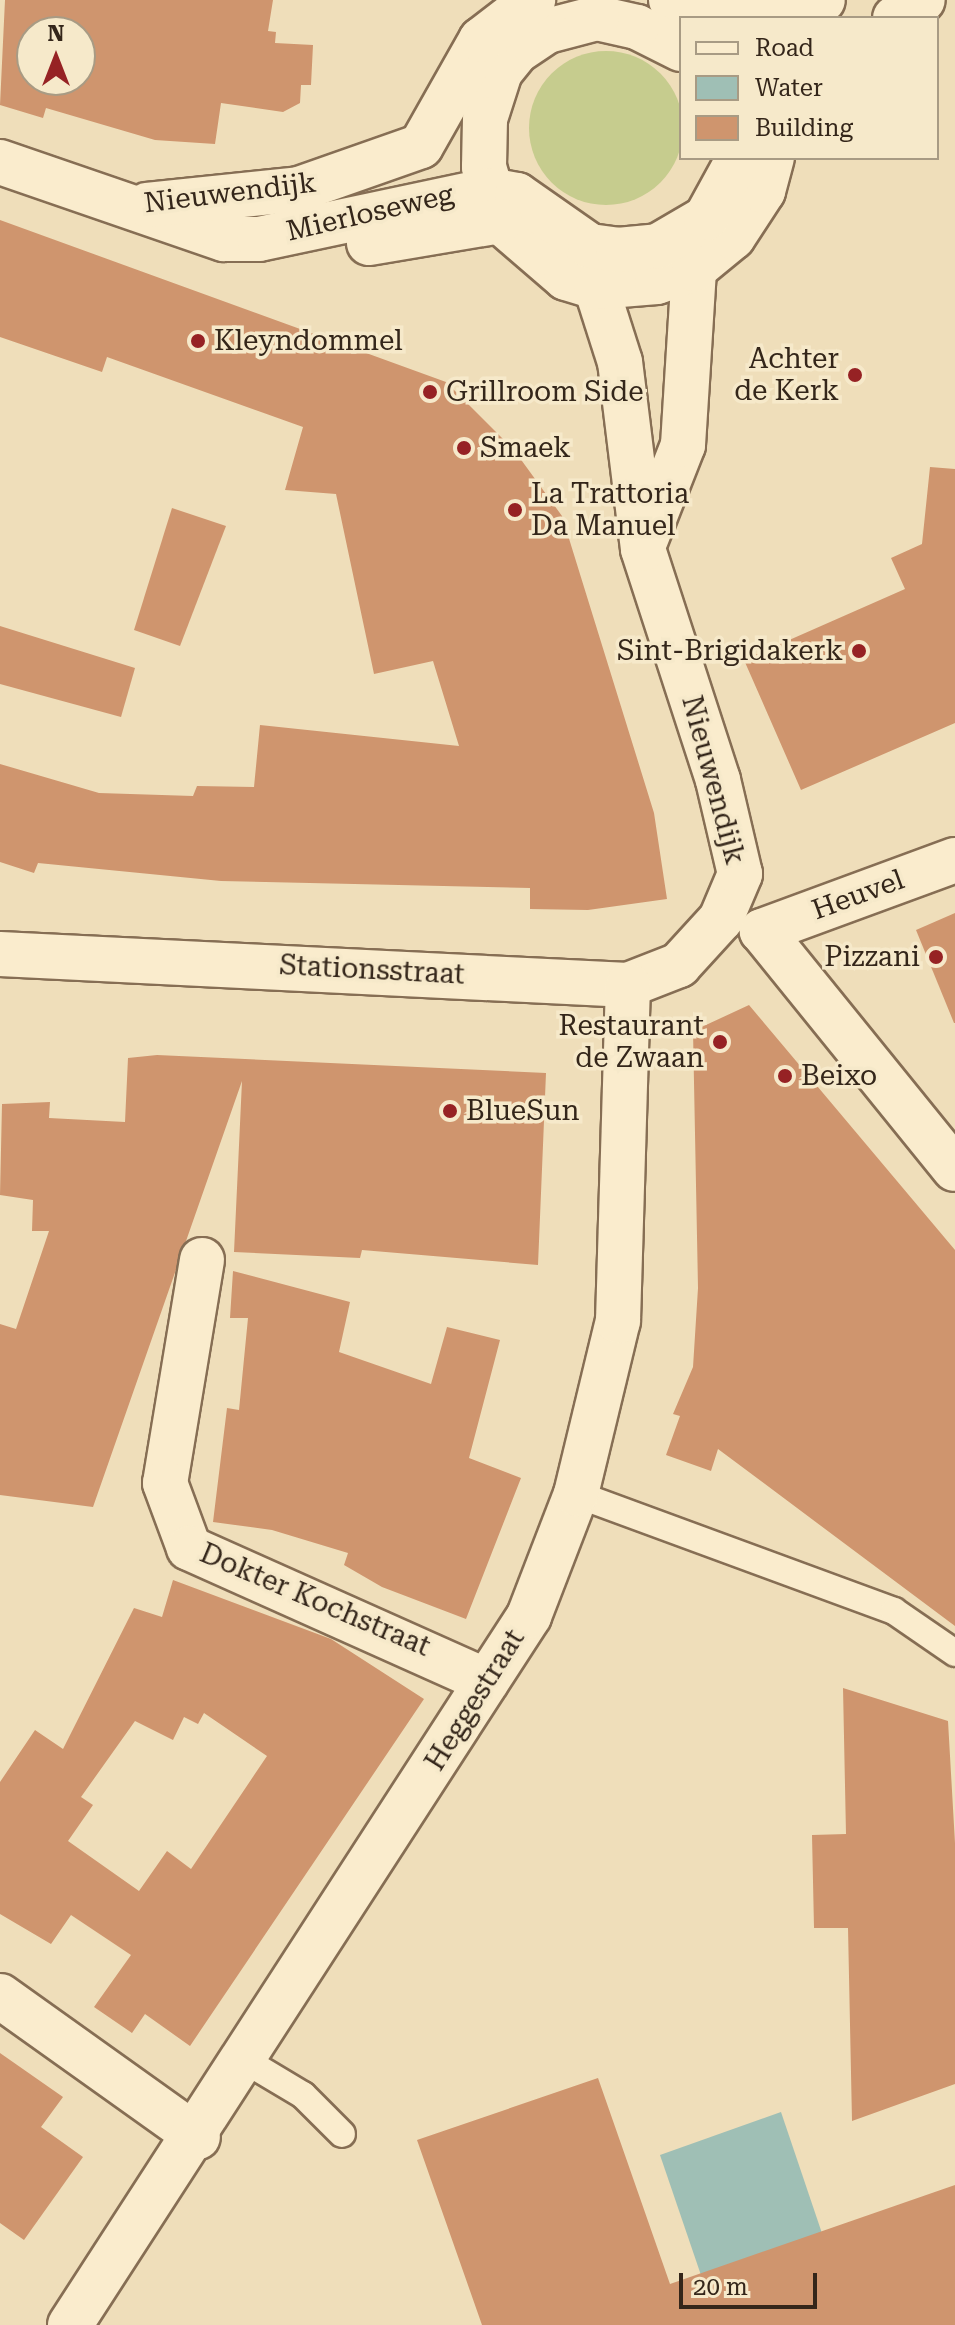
<!DOCTYPE html>
<style>
body{margin:0}
#map{position:relative;width:955px;height:2325px;overflow:hidden;background:#efdeba;font-family:"Roboto Serif",serif}
div>[style]{position:absolute}
[style*='--x']{left:calc(var(--x)*1px);top:calc(var(--y)*1px);width:calc(var(--w)*1px);rotate:calc(var(--a)*1deg)}
.green>*{inset:0;background:#c6cc8e}
.round{border-radius:50%}
.water>*{inset:0;background:#9fbfb5}
.building>*{inset:0;background:#cf956e}
.roads{filter:drop-shadow(2px 0 #866e54) drop-shadow(-2px 0 #866e54) drop-shadow(0 2px #866e54) drop-shadow(0 -2px #866e54)}
.lane>*{height:26px;margin:-13px;padding:0 13px;transform-origin:13px;border-radius:13px;background:#faeccd}
.street>*{height:44px;margin:-22px;padding:0 22px;transform-origin:22px;border-radius:22px;background:#faeccd}
.secondary>*{height:44px;margin:-22px;padding:0 22px;transform-origin:22px;border-radius:22px;background:#faeccd}
.dots>*{width:22px;height:22px;translate:-50% -50%;box-sizing:border-box;border:4px solid #f6e9ca;border-radius:50%}
span{translate:-50% -50%;white-space:nowrap;text-align:center;line-height:1.15;-webkit-text-stroke:7px #f6e9ca;paint-order:stroke}
.street-label{font-size:28px;color:#34261a}
.poi-label{font-size:28px;color:#34261a}
.left{translate:0 -50%;text-align:left}
.right{translate:-100% -50%;text-align:right}
.legend{position:absolute;left:679px;top:16px;width:260px;height:144px;box-sizing:border-box;background:#f6e9ca;border:2px solid #a89b84;margin:0;padding:10px 14px;list-style:none;font-size:24px;color:#34261a}
.legend li{display:flex;align-items:center;gap:16px;height:40px}
.legend b{width:40px;border:2px solid #a89b84}
.north{position:absolute;left:16px;top:16px;width:80px;height:80px;box-sizing:border-box;background:#f6e9ca;border:2px solid #a89b84;border-radius:50%;rotate:0deg;font-size:22px;font-weight:700;line-height:32px;text-align:center;color:#34261a}
.north::after{content:'';display:block;margin:auto;width:28px;height:36px;background:#962224;clip-path:polygon(50% 0,100% 100%,50% 72%,0 100%)}
.scale{position:absolute;left:679px;top:2273px;width:138px;height:36px;box-sizing:border-box;border:4px solid #34261a;border-top:0;padding-left:10px;font-size:24px;line-height:28px;white-space:nowrap;color:#34261a;-webkit-text-stroke:6px #f6e9ca;paint-order:stroke}
</style>
<div id="map">
<div class="green">
<i class="round" style="left:529px;top:51px;width:154px;height:154px"></i>
</div>
<div class="water">
<i style="clip-path:polygon(781px 2112px,853px 2325px,718px 2325px,660px 2155px)"></i>
</div>
<div class="building">
<i style="clip-path:polygon(evenodd,5px 0,273px 0,268px 31px,276px 32px,275px 43px,313px 45px,311px 85px,301px 85px,300px 103px,283px 112px,221px 103px,215px 144px,155px 140px,46px 108px,43px 118px,0 105px,5px 0,32px 32px,80px 32px,80px 80px,32px 80px,32px 32px)"></i>
<i style="clip-path:polygon(0 220px,446px 382px,514px 450px,562px 516px,654px 813px,667px 899px,588px 910px,530px 909px,530px 888px,221px 881px,38px 863px,34px 873px,0 862px,0 764px,99px 793px,193px 796px,197px 786px,254px 787px,260px 725px,459px 746px,433px 661px,374px 674px,336px 494px,285px 490px,303px 427px,107px 357px,102px 372px,0 337px)"></i>
<i style="clip-path:polygon(930px 467px,955px 469px,955px 723px,801px 790px,744px 660px,905px 589px,891px 558px,922px 544px)"></i>
<i style="clip-path:polygon(172px 508px,226px 526px,180px 646px,134px 630px)"></i>
<i style="clip-path:polygon(0 626px,135px 668px,121px 717px,0 684px)"></i>
<i style="clip-path:polygon(955px 913px,955px 1023px,954px 1023px,916px 930px)"></i>
<i style="clip-path:polygon(749px 1005px,955px 1250px,955px 1626px,718px 1449px,711px 1471px,666px 1455px,680px 1416px,673px 1414px,693px 1367px,698px 1288px,693px 1031px)"></i>
<i style="clip-path:polygon(157px 1055px,546px 1073px,538px 1265px,362px 1250px,360px 1258px,234px 1252px,242px 1081px,93px 1507px,0 1495px,0 1324px,16px 1329px,49px 1231px,32px 1231px,33px 1200px,0 1195px,2px 1104px,50px 1102px,49px 1118px,125px 1122px,128px 1058px)"></i>
<i style="clip-path:polygon(233px 1271px,350px 1302px,339px 1352px,431px 1384px,447px 1327px,500px 1340px,469px 1458px,521px 1478px,466px 1619px,382px 1587px,344px 1565px,348px 1553px,272px 1530px,213px 1522px,227px 1408px,239px 1410px,248px 1318px,230px 1318px)"></i>
<i style="clip-path:polygon(evenodd,173px 1580px,331px 1639px,424px 1699px,190px 2046px,145px 2014px,132px 2033px,94px 2007px,131px 1955px,71px 1915px,51px 1944px,0 1914px,0 1782px,35px 1730px,63px 1749px,134px 1608px,162px 1617px,173px 1580px,204px 1713px,267px 1756px,191px 1869px,167px 1851px,139px 1891px,68px 1841px,93px 1805px,81px 1797px,135px 1721px,173px 1740px,184px 1717px,198px 1724px,204px 1713px)"></i>
<i style="clip-path:polygon(843px 1688px,948px 1721px,955px 1843px,955px 2084px,852px 2121px,848px 1928px,814px 1928px,812px 1835px,846px 1834px)"></i>
<i style="clip-path:polygon(0 2053px,63px 2097px,41px 2127px,83px 2157px,24px 2240px,0 2223px)"></i>
<i style="clip-path:polygon(598px 2078px,670px 2284px,955px 2185px,955px 2325px,482px 2325px,417px 2140px)"></i>
</div>
<div class="roads">
<div class="lane">
<i style="--x:576;--y:1494;--w:339;--a:20.2"></i>
<i style="--x:894;--y:1611;--w:74;--a:34.5"></i>
<i style="--x:246;--y:2061;--w:66;--a:30.8"></i>
<i style="--x:303;--y:2095;--w:55;--a:45"></i>
</div>
<div class="street">
<i style="--x:646;--y:539;--w:101;--a:-68.5"></i>
<i style="--x:683;--y:445;--w:176;--a:-86.4"></i>
<i style="--x:955;--y:860;--w:206;--a:159.8"></i>
<i style="--x:762;--y:931;--w:306;--a:51"></i>
<i style="--x:0;--y:954;--w:629;--a:2.83"></i>
<i style="--x:628;--y:985;--w:55;--a:-21.4"></i>
<i style="--x:679;--y:965;--w:62;--a:-47.6"></i>
<i style="--x:721;--y:919;--w:49;--a:-67.1"></i>
<i style="--x:740;--y:874;--w:97;--a:-103.2"></i>
<i style="--x:718;--y:780;--w:243;--a:-108"></i>
<i style="--x:643;--y:549;--w:188;--a:-97"></i>
<i style="--x:620;--y:362;--w:79;--a:-107.7"></i>
<i style="--x:202;--y:1260;--w:226;--a:99.4"></i>
<i style="--x:165;--y:1483;--w:69;--a:69.7"></i>
<i style="--x:189;--y:1548;--w:326;--a:24.1"></i>
<i style="--x:0;--y:1996;--w:243;--a:35.5"></i>
<i style="--x:70;--y:2325;--w:845;--a:-57.08"></i>
<i style="--x:529;--y:1616;--w:131;--a:-68.9"></i>
<i style="--x:576;--y:1494;--w:178;--a:-76.4"></i>
<i style="--x:618;--y:1321;--w:336;--a:-88.3"></i>
</div>
<div class="secondary">
<i style="--x:671;--y:0;--w:32;--a:34"></i>
<i style="--x:718;--y:18;--w:50;--a:-21"></i>
<i style="--x:788;--y:18;--w:39;--a:-27"></i>
<i style="--x:895;--y:18;--w:33;--a:-33"></i>
<i style="--x:681;--y:49;--w:49;--a:-153.4"></i>
<i style="--x:637;--y:27;--w:41;--a:-167.3"></i>
<i style="--x:597;--y:18;--w:52;--a:165.4"></i>
<i style="--x:547;--y:31;--w:36;--a:146"></i>
<i style="--x:517;--y:51;--w:27;--a:129"></i>
<i style="--x:500;--y:72;--w:49;--a:107.7"></i>
<i style="--x:485;--y:119;--w:48;--a:91.2"></i>
<i style="--x:484;--y:167;--w:56;--a:73.5"></i>
<i style="--x:500;--y:221;--w:87;--a:40.8"></i>
<i style="--x:566;--y:278;--w:31;--a:17"></i>
<i style="--x:596;--y:287;--w:61;--a:-4.7"></i>
<i style="--x:657;--y:282;--w:39;--a:-19"></i>
<i style="--x:694;--y:269;--w:50;--a:-39.4"></i>
<i style="--x:733;--y:237;--w:55;--a:-56.9"></i>
<i style="--x:763;--y:191;--w:34;--a:-75"></i>
<i style="--x:0;--y:162;--w:237;--a:19"></i>
<i style="--x:224;--y:239;--w:35;--a:0"></i>
<i style="--x:259;--y:239;--w:235;--a:-12"></i>
<i style="--x:489;--y:190;--w:28;--a:10"></i>
<i style="--x:517;--y:195;--w:89;--a:34.9"></i>
<i style="--x:590;--y:246;--w:28;--a:8"></i>
<i style="--x:618;--y:250;--w:40;--a:-5.7"></i>
<i style="--x:658;--y:246;--w:56;--a:-30.3"></i>
<i style="--x:706;--y:218;--w:68;--a:-61.2"></i>
<i style="--x:147;--y:205;--w:153;--a:-6"></i>
<i style="--x:299;--y:189;--w:129;--a:-19.4"></i>
<i style="--x:421;--y:146;--w:122;--a:-60.5"></i>
<i style="--x:481;--y:40;--w:66;--a:-37.6"></i>
<i style="--x:369;--y:243;--w:133;--a:-9.5"></i>
</div>
</div>
<div class="dots">
<i style="left:198px;top:341px;background:#962224"></i>
<i style="left:855px;top:375px;background:#962224"></i>
<i style="left:430px;top:392px;background:#962224"></i>
<i style="left:464px;top:448px;background:#962224"></i>
<i style="left:515px;top:510px;background:#962224"></i>
<i style="left:859px;top:651px;background:#962224"></i>
<i style="left:936px;top:957px;background:#962224"></i>
<i style="left:720px;top:1042px;background:#962224"></i>
<i style="left:785px;top:1076px;background:#962224"></i>
<i style="left:450px;top:1111px;background:#962224"></i>
</div>
<div class="street-label">
<span style="left:230px;top:193px;rotate:-7deg">Nieuwendijk</span>
<span style="left:370px;top:213px;rotate:-13deg">Mierloseweg</span>
<span style="left:713px;top:780px;rotate:75deg">Nieuwendijk</span>
<span style="left:858px;top:895px;rotate:-20deg">Heuvel</span>
<span style="left:372px;top:970px;rotate:3deg">Stationsstraat</span>
<span style="left:315px;top:1600px;rotate:23deg">Dokter Kochstraat</span>
<span style="left:475px;top:1700px;rotate:-58deg">Heggestraat</span>
</div>
<div class="poi-label">
<span class="left" style="left:214px;top:341px">Kleyndommel</span>
<span class="right" style="left:839px;top:375px">Achter<br>de Kerk</span>
<span class="left" style="left:446px;top:392px">Grillroom Side</span>
<span class="left" style="left:480px;top:448px">Smaek</span>
<span class="left" style="left:531px;top:510px">La Trattoria<br>Da Manuel</span>
<span class="right" style="left:843px;top:651px">Sint-Brigidakerk</span>
<span class="right" style="left:920px;top:957px">Pizzani</span>
<span class="right" style="left:704px;top:1042px">Restaurant<br>de Zwaan</span>
<span class="left" style="left:801px;top:1076px">Beixo</span>
<span class="left" style="left:466px;top:1111px">BlueSun</span>
</div>
<ul class="legend">
<li><b style="height:10px;background:#faeccd"></b>Road</li>
<li><b style="height:22px;background:#9fbfb5"></b>Water</li>
<li><b style="height:22px;background:#cf956e"></b>Building</li>
</ul>
<div class="north">N</div>
<div class="scale">20 m</div>
</div>
